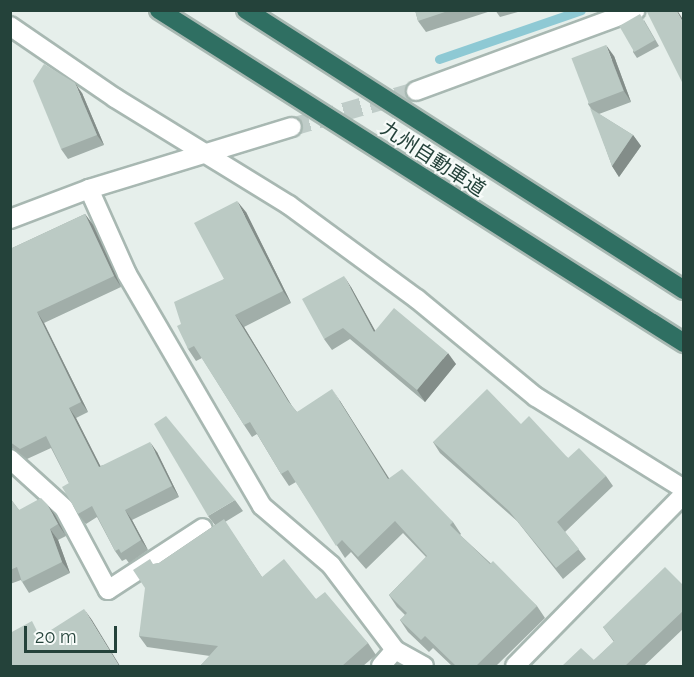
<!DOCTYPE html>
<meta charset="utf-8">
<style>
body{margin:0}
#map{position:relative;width:694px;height:677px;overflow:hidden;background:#e6efeb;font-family:Raleway,"Noto Sans JP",sans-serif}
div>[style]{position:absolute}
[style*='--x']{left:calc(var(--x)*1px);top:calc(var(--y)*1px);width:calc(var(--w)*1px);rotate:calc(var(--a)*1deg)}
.stream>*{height:9px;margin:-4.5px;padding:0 4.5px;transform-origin:4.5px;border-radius:4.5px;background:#8ec9d4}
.minor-tunnel>*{height:18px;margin-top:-9px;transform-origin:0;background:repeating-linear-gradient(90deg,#bfccc8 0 18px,transparent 0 27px)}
.roads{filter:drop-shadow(2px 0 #a8b8b2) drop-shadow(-2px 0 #a8b8b2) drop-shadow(0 2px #a8b8b2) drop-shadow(0 -2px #a8b8b2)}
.minor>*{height:18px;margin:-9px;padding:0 9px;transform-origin:9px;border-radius:9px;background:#fff}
.tertiary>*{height:18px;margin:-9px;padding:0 9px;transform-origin:9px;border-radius:9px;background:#fff}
.motorway>*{height:18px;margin:-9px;padding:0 9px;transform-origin:9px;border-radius:9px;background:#2f6f62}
.wall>*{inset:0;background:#a1aea9}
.shaded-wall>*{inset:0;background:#838d89}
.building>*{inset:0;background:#bbcac4;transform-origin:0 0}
span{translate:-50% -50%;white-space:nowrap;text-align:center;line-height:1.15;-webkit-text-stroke:4.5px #f7fbf9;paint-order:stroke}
.street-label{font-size:20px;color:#24423a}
.frame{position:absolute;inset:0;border:12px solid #24423a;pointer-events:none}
.scale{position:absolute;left:24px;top:626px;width:93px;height:27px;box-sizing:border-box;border:3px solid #24423a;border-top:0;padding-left:8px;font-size:18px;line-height:21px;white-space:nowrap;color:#24423a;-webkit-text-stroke:4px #f7fbf9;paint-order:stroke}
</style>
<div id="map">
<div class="stream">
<i style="--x:439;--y:59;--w:150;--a:-19"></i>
</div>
<div class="minor-tunnel">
<i style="--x:292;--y:127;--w:129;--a:-16.2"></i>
</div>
<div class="roads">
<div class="minor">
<i style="--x:416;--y:91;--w:234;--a:-20.2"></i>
<i style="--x:89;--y:189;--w:93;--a:65.9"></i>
<i style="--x:127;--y:274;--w:268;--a:59.8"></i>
<i style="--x:262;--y:506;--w:91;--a:40.5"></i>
<i style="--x:331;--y:565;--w:106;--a:53"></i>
<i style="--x:395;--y:650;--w:33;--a:29"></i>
<i style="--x:10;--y:219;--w:85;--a:-20.8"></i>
<i style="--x:89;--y:189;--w:212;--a:-17"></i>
<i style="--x:10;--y:459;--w:73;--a:42.2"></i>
<i style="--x:64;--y:508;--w:93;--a:61.8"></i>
<i style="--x:108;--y:590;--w:113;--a:-33.1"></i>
<i style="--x:381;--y:666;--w:21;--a:-49"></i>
<i style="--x:515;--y:666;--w:241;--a:-45.5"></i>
</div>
<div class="tertiary">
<i style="--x:10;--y:26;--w:127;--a:34.4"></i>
<i style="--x:115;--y:98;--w:204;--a:31.6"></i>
<i style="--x:289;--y:205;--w:159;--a:36.3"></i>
<i style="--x:417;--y:299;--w:154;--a:39.5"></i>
<i style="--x:536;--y:397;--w:174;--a:31.9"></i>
</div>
<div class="motorway">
<i style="--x:159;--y:10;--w:622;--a:32.39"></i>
<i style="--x:246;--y:10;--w:520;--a:32.59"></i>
</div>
</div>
<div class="wall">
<i style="clip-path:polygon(415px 10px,494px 10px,426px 32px,418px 21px)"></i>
<i style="clip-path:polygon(495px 10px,525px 10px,500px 17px)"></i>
<i style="clip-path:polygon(644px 20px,659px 46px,637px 58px,633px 52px)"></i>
<i style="clip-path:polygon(614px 56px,631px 102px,599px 114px,633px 135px,641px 146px,619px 177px,612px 166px,592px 110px,588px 104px)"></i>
<i style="clip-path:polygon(82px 93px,104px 145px,68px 159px,61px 149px)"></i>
<i style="clip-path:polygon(246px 212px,291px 303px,244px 327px,292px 406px,297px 412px,340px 401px,389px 478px,453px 522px,461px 534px,460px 535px,537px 606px,545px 618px,496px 666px,452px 666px,433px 648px,429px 652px,408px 632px,400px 620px,405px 615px,397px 607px,389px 595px,426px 557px,403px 533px,366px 569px,351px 552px,345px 558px,296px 482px,289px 486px,281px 474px,257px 434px,252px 437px,244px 425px,202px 358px,196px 361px,188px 349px,181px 324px,224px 279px)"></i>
<i style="clip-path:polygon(85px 214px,93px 225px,121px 287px,44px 323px,88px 412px,76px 418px,100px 466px,157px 452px,179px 497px,132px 520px,148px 550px,129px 563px,126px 559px,122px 561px,115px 551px,97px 517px,86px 524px,78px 514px,69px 483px,51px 448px,27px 459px,13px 448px,10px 448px,10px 249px)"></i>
<i style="clip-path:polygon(351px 287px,375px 331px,456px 364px,425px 402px,350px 339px,332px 350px,324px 339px)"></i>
<i style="clip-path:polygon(521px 424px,568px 458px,606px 476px,613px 486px,565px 532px,586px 559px,563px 579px,517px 521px,440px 453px,433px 442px)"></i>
<i style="clip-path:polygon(10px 498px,19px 510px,55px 515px,66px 536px,58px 540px,70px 573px,29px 593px,21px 580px,10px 584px)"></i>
<i style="clip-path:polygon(235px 500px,243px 511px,225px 522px,262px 577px,316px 599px,368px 643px,376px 655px,363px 666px,200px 666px,210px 656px,147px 647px,139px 636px,154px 564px,159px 563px,215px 525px,208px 516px)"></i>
<i style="clip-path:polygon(684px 586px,684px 628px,644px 666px,562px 666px,594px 660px,614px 642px,603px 627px)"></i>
</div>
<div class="shaded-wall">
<i style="clip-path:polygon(676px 10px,677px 10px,684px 21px,684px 24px)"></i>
<i style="clip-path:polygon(606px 45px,614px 56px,631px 102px,624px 91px)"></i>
<i style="clip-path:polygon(75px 83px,82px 93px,104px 145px,97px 135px)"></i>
<i style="clip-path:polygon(633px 135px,641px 146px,619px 177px,612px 166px)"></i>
<i style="clip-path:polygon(237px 201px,246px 212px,291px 303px,283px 291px)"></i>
<i style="clip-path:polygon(85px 214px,93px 225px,121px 287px,114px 276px)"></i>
<i style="clip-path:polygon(344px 276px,351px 287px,382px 343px,374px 332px)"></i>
<i style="clip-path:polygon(37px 312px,44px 323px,88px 412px,81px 402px)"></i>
<i style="clip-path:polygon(235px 315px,244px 327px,296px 413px,288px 401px)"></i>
<i style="clip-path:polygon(448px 353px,456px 364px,425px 402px,417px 390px)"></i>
<i style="clip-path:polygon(332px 389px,340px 401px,396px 490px,388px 479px)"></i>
<i style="clip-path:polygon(69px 408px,76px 418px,106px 477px,99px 467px)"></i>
<i style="clip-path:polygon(150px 442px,157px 452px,179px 497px,172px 486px)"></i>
<i style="clip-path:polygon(47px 504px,55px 515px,66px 536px,58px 524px)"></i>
<i style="clip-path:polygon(125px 510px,132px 520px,148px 550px,141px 540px)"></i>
<i style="clip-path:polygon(50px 529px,58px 540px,70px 573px,62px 562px)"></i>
<i style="clip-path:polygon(84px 609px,92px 620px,120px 666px,119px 666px)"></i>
</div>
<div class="building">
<i style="clip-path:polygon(415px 10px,451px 10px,418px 21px)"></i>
<i style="clip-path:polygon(646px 10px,676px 10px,684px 24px,684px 86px)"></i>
<i style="left:640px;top:14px;width:30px;height:24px;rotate:60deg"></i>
<i style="left:606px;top:45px;width:49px;height:37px;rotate:69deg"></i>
<i style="clip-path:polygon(44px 64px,75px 83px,97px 135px,61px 149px,33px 81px)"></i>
<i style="clip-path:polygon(590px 108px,633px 135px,612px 166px)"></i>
<i style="clip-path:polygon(237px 201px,283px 291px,235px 315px,288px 401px,297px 412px,332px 389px,388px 479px,402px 469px,453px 522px,450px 525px,490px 564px,493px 561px,537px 606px,476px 666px,456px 666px,425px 636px,421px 640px,400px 620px,407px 613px,389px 595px,427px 556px,395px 521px,358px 557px,342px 540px,336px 546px,288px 470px,281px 474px,250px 422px,244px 425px,194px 346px,188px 349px,177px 326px,181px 324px,174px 302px,224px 279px,194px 223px)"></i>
<i style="clip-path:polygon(85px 214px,114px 276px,37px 312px,81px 402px,69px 408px,99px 467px,150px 442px,172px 486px,125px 510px,141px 540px,121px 553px,119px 549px,115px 551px,92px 506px,78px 514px,62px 487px,69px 483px,46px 436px,20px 449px,10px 442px,10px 249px)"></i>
<i style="clip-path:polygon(344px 276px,374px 332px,394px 308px,448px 353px,417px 390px,343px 328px,324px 339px,302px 299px)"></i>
<i style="clip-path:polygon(487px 389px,521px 424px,529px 416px,568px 458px,579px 448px,606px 476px,557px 522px,579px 549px,556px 568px,509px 511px,433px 442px)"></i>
<i style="clip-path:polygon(166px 416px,235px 500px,208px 516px,154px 424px)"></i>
<i style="clip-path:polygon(10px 498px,19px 510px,41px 498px,47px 504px,58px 524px,50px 529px,62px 562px,22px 582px,17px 567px,10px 570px)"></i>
<i style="clip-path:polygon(224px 519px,262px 577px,284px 559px,316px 599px,325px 592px,368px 643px,342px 666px,200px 666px,218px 646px,139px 636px,145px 588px,133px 570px,150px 559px,153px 564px,159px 563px)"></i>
<i style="clip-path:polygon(665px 567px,684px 586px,684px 610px,625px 666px,562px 666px,581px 648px,594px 660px,614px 641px,603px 627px)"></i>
<i style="clip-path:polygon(84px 609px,119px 666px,10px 666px,10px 633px,32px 621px,40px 637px)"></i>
</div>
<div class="street-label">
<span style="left:433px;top:159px;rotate:33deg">九州自動車道</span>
</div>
<div class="frame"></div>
<div class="scale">20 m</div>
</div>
